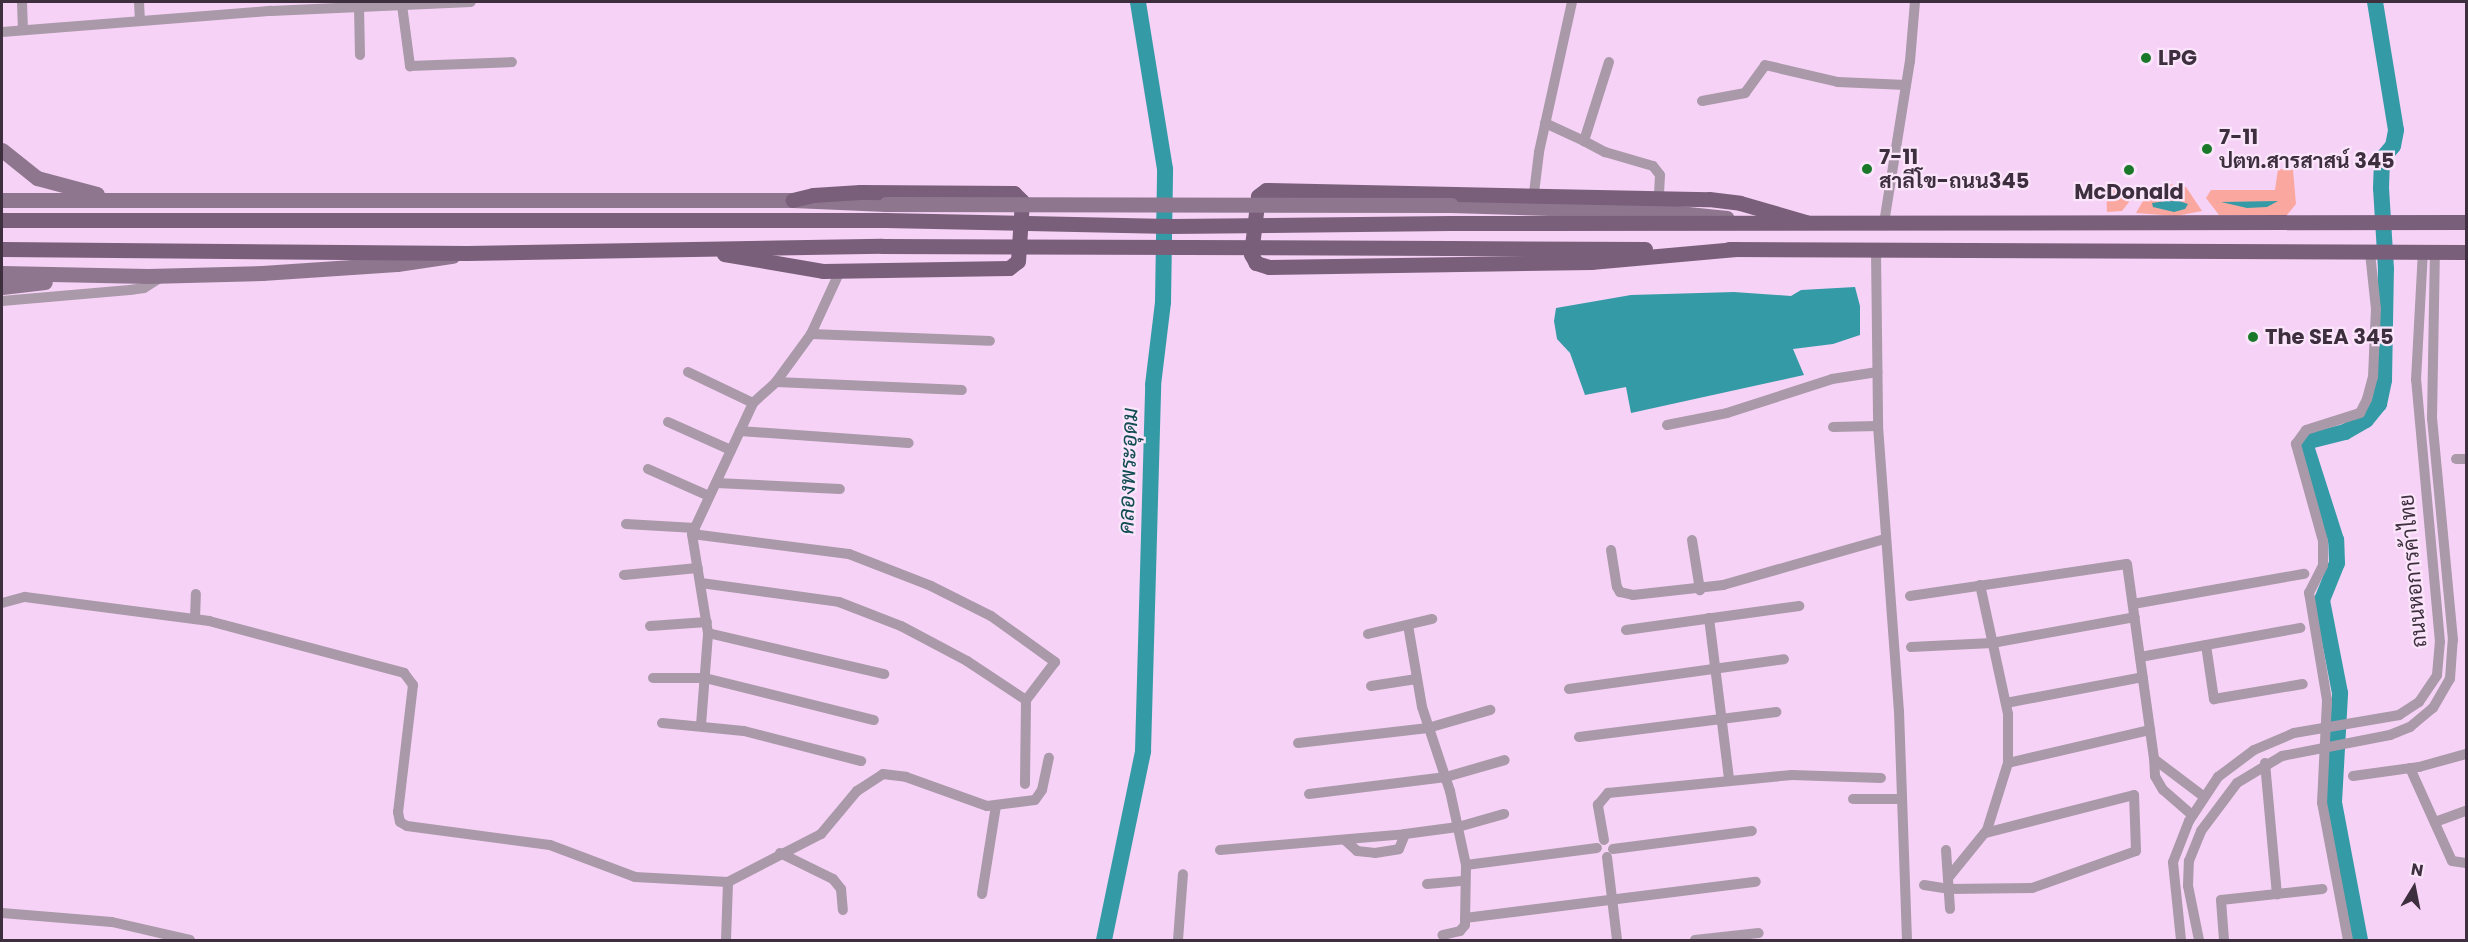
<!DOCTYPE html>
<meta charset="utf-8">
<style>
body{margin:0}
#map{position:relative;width:2468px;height:942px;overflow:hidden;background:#f7d2f7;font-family:Poppins,Sarabun,sans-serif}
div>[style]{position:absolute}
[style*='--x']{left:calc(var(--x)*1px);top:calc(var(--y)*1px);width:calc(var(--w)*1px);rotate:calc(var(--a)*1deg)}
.green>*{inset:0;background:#faa79f}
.water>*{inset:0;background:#349ba6}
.river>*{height:16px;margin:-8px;padding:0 8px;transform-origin:8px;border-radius:8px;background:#349ba6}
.minor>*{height:10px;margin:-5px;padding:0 5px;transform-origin:5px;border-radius:5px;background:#a999a9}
.secondary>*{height:15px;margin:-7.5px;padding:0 7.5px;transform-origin:7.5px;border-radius:7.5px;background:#8e778e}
.primary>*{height:15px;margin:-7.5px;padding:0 7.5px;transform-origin:7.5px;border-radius:7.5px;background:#7a5f7b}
.secondary-bridge>*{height:15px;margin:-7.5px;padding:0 7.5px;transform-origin:7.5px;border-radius:7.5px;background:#8e778e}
.primary-bridge>*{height:15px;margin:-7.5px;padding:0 7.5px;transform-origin:7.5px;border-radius:7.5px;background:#7a5f7b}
.dots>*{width:16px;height:16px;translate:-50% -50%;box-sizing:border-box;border:3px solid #fbe5fb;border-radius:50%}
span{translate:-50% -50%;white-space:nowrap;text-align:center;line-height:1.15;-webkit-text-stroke:4.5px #fbe5fb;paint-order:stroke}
.poi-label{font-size:21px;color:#3d2f3e;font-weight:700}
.left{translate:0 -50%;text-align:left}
.street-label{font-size:21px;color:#3d2f3e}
.water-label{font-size:22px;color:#114c52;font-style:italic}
.frame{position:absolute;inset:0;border:3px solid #3d2f3e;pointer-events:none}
.north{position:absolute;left:2384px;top:858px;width:60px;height:60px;-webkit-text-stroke:4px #fbe5fb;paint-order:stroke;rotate:10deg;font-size:16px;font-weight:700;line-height:24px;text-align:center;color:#3d2f3e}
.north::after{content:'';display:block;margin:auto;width:21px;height:27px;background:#3d2f3e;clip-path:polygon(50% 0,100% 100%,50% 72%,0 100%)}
</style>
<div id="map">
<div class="green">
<i style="clip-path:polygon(2278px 169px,2293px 170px,2296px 204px,2287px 215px,2219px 215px,2206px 198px,2211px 190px,2275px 190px)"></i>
<i style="clip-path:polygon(2115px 184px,2126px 192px,2129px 202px,2122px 211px,2107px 212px,2106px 185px)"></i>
<i style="clip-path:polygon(2169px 184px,2186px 187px,2202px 211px,2176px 216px,2136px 213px,2150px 189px)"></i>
</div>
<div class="water">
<i style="clip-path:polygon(2165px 201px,2179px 201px,2188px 204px,2185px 209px,2174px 212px,2153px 207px,2152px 203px)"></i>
<i style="clip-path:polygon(2278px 201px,2267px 207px,2247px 208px,2221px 202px)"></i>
<i style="clip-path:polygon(1855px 287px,1860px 306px,1860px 335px,1833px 344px,1793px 349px,1804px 375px,1631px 413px,1626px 387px,1585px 395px,1570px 353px,1557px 339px,1554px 321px,1556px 308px,1631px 295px,1734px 292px,1791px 296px,1801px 290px)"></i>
</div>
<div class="river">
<i style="--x:1104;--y:940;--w:193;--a:-78.3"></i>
<i style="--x:1143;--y:751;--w:366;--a:-88.4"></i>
<i style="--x:1153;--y:385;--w:84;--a:-83.1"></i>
<i style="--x:1163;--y:302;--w:133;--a:-89.1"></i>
<i style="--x:1165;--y:169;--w:169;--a:-99.2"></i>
<i style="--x:2360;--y:940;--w:140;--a:-100.7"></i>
<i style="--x:2334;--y:802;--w:109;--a:-86.8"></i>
<i style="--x:2340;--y:693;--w:95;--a:-101"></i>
<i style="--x:2322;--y:600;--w:40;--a:-68"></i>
<i style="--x:2337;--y:563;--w:23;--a:-92"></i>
<i style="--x:2336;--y:540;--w:99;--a:-107.7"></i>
<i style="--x:2306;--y:446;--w:6;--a:-59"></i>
<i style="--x:2309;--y:441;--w:37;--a:-14"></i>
<i style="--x:2345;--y:432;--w:24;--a:-30"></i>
<i style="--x:2366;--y:420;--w:21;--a:-51"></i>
<i style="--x:2379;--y:404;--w:25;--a:-78"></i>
<i style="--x:2384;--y:380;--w:111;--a:-89"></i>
<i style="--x:2386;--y:269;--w:81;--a:-93.5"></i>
<i style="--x:2381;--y:188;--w:29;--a:-88"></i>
<i style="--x:2382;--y:159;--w:17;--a:-50"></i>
<i style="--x:2393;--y:146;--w:16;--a:-79"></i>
<i style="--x:2396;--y:130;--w:130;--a:-99.3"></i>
</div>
<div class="minor">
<i style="--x:22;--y:2;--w:28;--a:88"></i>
<i style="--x:139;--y:2;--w:19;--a:87"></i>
<i style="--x:402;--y:5;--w:62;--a:82.5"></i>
<i style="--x:410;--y:66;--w:102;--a:-2.2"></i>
<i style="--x:359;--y:7;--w:48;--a:88.8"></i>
<i style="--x:2;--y:32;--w:270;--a:-4.5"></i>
<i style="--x:271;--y:11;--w:200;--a:-2.6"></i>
<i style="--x:1609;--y:62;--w:83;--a:107.6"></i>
<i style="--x:1584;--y:141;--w:24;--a:28"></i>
<i style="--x:1605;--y:152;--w:50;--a:16.3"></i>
<i style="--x:1653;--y:166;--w:11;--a:52"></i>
<i style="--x:1660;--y:175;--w:22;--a:93"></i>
<i style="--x:1702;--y:101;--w:44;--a:-10.5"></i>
<i style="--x:1745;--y:93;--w:34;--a:-54"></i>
<i style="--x:1765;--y:65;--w:75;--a:13.1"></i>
<i style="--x:1838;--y:82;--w:68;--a:2.5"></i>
<i style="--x:1545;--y:123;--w:43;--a:24.8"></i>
<i style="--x:1534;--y:193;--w:41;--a:-83"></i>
<i style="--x:1539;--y:152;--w:154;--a:-77.6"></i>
<i style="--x:1884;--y:223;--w:164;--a:-80.9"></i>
<i style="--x:1910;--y:61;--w:59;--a:-85.2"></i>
<i style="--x:1876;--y:252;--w:174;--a:89.3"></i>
<i style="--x:1878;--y:426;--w:286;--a:85.8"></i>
<i style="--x:1899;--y:711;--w:229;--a:88"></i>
<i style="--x:2;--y:301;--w:128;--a:-4.9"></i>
<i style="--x:130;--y:290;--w:14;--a:-8"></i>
<i style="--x:144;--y:288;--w:22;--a:-32"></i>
<i style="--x:811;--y:334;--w:179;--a:2.2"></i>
<i style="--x:688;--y:372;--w:72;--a:25.5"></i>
<i style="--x:776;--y:382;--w:186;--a:2.5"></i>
<i style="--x:668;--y:422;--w:69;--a:24"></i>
<i style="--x:1667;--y:425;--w:61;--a:-11.3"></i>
<i style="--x:1727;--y:413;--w:110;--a:-17.9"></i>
<i style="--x:1832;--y:379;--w:46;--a:-8.8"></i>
<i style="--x:1833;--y:427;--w:45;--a:-1.3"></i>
<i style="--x:740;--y:431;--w:169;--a:4.1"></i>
<i style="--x:2456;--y:459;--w:10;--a:0"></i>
<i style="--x:648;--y:469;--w:67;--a:23.9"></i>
<i style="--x:716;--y:483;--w:124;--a:2.8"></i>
<i style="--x:626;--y:524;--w:69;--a:3.3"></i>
<i style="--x:692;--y:534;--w:158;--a:7.3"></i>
<i style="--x:849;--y:554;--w:88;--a:21.3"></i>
<i style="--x:931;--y:586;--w:67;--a:26.6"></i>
<i style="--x:991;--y:616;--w:79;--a:35.7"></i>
<i style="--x:1055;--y:662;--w:48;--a:127.3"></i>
<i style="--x:1026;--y:700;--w:84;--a:90.7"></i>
<i style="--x:1692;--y:540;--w:51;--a:80.9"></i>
<i style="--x:1611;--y:550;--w:37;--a:81"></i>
<i style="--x:1617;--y:587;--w:6;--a:59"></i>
<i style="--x:1620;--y:592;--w:13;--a:13"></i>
<i style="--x:1633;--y:595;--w:91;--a:-6.3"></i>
<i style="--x:1723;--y:585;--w:168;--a:-15.9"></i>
<i style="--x:624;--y:575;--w:74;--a:-5.4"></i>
<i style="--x:701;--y:583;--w:139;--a:7.8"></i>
<i style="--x:839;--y:602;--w:66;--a:21.2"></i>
<i style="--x:901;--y:626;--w:75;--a:27.9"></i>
<i style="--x:967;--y:661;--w:71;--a:33.5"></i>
<i style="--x:1910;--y:596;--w:219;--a:-8.4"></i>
<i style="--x:2127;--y:564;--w:197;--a:82.1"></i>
<i style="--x:2;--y:603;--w:24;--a:-15"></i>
<i style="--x:25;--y:597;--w:186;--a:7.4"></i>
<i style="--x:209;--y:621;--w:202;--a:14.9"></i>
<i style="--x:404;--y:673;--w:15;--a:53"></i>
<i style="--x:413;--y:685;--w:128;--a:96.7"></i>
<i style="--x:398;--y:812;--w:10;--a:79"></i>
<i style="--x:400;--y:822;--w:8;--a:30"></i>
<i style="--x:407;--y:826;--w:144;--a:7.6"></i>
<i style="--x:550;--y:845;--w:91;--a:20.6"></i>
<i style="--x:635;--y:877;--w:93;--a:3.1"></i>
<i style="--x:728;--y:882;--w:105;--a:-27.3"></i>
<i style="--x:821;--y:834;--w:56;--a:-50.1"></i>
<i style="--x:857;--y:791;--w:31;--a:-33"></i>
<i style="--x:883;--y:774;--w:23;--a:7"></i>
<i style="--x:906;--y:777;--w:86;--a:19.7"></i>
<i style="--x:987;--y:806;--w:48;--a:-7.1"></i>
<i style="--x:1035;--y:800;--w:12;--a:-55"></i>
<i style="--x:1042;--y:790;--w:33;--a:-78"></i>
<i style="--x:2133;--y:604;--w:174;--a:-10"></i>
<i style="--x:1709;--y:618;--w:162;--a:82.9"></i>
<i style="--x:195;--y:619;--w:25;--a:-88"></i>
<i style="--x:1408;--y:625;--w:83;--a:80.3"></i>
<i style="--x:1422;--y:707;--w:89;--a:71.6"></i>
<i style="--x:1450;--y:791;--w:76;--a:77.8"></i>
<i style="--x:1466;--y:865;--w:60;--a:91"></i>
<i style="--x:1465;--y:925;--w:8;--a:130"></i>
<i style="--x:1460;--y:931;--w:18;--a:167"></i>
<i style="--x:650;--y:626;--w:57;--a:-4"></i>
<i style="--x:1626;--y:630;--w:175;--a:-7.9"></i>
<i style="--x:708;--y:633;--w:181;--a:13.1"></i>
<i style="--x:1368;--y:634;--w:66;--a:-13.2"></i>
<i style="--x:2206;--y:645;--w:55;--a:81.6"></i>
<i style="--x:2214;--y:699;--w:90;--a:-9.6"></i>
<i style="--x:1911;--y:647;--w:81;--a:-2.8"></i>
<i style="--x:1992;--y:643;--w:145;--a:-10.3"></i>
<i style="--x:2140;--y:657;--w:163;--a:-10.3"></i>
<i style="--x:653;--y:678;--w:52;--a:0"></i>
<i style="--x:705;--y:678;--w:174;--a:14"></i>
<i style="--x:1371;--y:686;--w:46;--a:-8.8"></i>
<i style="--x:1569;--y:689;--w:217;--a:-7.9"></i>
<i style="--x:2006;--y:703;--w:139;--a:-10.7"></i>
<i style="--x:662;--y:723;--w:82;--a:5.6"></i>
<i style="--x:744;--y:731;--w:121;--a:14.4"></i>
<i style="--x:701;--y:725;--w:92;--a:-85.6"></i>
<i style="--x:708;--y:633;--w:100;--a:-99.2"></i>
<i style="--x:692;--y:534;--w:145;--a:-65"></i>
<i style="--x:753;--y:403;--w:31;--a:-42"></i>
<i style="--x:776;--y:382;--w:59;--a:-53.9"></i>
<i style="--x:811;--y:334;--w:69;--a:-65.3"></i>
<i style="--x:1579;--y:737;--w:199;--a:-7.2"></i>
<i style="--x:1298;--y:743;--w:131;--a:-6.6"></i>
<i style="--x:1428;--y:728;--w:65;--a:-16.2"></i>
<i style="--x:2008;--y:763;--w:146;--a:-13.1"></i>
<i style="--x:2265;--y:763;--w:132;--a:84.8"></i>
<i style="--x:2410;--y:768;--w:102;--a:65.7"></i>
<i style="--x:2452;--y:861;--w:14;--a:8"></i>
<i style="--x:2353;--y:776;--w:67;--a:-7.8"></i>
<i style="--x:2419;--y:767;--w:49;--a:-15.5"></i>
<i style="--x:1309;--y:794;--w:138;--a:-7.1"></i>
<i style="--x:1446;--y:777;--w:61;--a:-16.1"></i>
<i style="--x:1853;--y:799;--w:49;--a:0"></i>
<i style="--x:2192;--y:815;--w:38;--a:-139"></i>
<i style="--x:2163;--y:790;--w:16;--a:-120"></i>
<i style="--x:2155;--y:776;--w:17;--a:-93"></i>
<i style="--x:2154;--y:759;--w:61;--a:37.1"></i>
<i style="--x:2435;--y:822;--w:33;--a:-20"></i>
<i style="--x:1604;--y:840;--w:36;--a:-100"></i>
<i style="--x:1598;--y:805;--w:16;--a:-50"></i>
<i style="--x:1608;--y:793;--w:185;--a:-5.6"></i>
<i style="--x:1792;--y:775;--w:89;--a:1.9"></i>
<i style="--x:1346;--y:841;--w:15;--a:42"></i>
<i style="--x:1357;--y:851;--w:18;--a:6"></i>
<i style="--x:1375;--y:853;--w:24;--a:-9"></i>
<i style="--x:1399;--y:849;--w:16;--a:-68"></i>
<i style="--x:1613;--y:849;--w:140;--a:-7.4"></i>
<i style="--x:1220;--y:850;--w:186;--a:-4.9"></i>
<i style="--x:1405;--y:834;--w:53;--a:-7.5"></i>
<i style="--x:1458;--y:827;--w:48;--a:-15.8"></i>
<i style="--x:1946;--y:850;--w:59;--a:86.1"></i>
<i style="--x:780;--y:853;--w:59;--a:26.1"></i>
<i style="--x:833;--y:879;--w:13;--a:51"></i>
<i style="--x:841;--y:889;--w:21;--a:85"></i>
<i style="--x:1607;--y:857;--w:84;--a:83.1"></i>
<i style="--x:1466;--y:865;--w:132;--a:-7.4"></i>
<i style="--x:1948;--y:878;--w:62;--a:-50.9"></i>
<i style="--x:1987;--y:830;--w:70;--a:-72.6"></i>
<i style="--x:2008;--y:763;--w:49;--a:-90"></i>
<i style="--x:2008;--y:714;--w:132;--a:-102.2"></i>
<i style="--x:1427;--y:884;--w:36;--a:-5"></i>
<i style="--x:1924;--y:885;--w:25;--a:9"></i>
<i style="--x:1949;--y:889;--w:83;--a:-0.7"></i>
<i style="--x:2032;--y:888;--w:110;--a:-19.6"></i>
<i style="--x:2136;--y:851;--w:56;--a:-92"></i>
<i style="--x:2134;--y:795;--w:154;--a:165.7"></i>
<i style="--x:982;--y:894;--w:89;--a:-81"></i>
<i style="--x:2;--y:913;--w:110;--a:4.7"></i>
<i style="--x:112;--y:922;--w:80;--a:13"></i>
<i style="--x:1465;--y:918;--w:293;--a:-7.1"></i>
<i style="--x:726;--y:940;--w:58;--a:-88"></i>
<i style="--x:1178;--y:940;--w:66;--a:-85.7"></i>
<i style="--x:1695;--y:940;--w:64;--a:-6.2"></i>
<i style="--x:2181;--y:940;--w:78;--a:-95.9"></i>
<i style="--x:2173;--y:862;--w:44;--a:-68.7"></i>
<i style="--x:2189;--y:821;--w:53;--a:-56.6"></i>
<i style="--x:2218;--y:777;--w:45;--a:-36.9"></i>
<i style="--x:2254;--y:750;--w:43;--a:-23"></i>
<i style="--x:2294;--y:733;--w:107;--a:-9.7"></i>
<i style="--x:2399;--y:715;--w:24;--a:-33"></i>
<i style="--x:2419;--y:702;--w:32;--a:-56"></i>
<i style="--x:2437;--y:675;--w:33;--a:-85"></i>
<i style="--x:2440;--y:642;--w:263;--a:-95.2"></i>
<i style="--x:2416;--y:380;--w:128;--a:-86.9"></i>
<i style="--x:2199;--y:940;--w:55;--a:-101.5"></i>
<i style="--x:2188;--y:886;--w:25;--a:-88"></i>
<i style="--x:2189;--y:861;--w:32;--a:-68"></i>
<i style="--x:2201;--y:831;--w:60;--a:-53.1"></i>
<i style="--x:2237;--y:783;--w:52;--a:-31"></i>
<i style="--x:2282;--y:756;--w:110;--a:-11"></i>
<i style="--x:2390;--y:735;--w:22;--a:-22"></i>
<i style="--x:2410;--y:727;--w:30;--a:-40"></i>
<i style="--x:2433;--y:708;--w:34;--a:-60"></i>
<i style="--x:2450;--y:679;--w:39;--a:-86"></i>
<i style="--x:2453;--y:640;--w:222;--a:-95.4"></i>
<i style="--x:2432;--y:419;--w:167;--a:-89"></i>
<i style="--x:2224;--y:940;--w:40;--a:-94.3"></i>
<i style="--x:2221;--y:900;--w:102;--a:-6.2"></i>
<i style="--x:2348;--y:940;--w:139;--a:-100.7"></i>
<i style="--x:2322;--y:803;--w:103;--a:-87.2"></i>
<i style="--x:2327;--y:700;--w:109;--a:-99.5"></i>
<i style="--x:2309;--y:593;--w:31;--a:-63"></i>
<i style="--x:2323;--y:565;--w:24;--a:-90"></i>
<i style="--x:2323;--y:541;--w:101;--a:-105.6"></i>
<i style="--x:2296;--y:444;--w:17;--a:-54"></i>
<i style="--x:2306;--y:430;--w:57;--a:-17.5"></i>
<i style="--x:2360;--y:413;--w:16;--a:-63"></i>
<i style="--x:2367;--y:399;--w:23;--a:-75"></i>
<i style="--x:2373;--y:377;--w:68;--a:-87.5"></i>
<i style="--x:2376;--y:309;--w:56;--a:-96.1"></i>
</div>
<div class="secondary">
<i style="--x:2;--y:150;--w:45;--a:38.7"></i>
<i style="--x:37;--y:178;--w:62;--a:14.9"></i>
<i style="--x:2;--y:200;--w:791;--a:0"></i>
<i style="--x:793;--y:200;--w:93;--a:2.5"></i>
<i style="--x:1451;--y:205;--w:208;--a:1.7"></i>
<i style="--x:1659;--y:211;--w:68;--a:5.9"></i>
<i style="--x:2;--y:273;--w:146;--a:1.2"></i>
<i style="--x:148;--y:276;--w:114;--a:-1.5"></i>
<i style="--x:262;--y:273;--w:135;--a:-3.8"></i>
<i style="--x:397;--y:264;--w:56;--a:-8.3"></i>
<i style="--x:2;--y:287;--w:43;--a:-6.6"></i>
</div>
<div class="primary">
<i style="--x:2;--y:220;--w:883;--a:0"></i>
<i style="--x:1450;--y:223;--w:1016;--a:-0.06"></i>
<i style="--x:1450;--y:248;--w:195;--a:0.3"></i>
<i style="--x:2;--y:249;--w:465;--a:0.5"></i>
<i style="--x:467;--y:253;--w:415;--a:-1"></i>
<i style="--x:1729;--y:249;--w:737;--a:0.23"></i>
<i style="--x:1736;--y:249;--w:146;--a:174.9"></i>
<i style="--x:1591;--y:262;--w:322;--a:179.1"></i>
<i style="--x:1269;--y:267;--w:14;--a:-163"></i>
<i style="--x:1256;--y:263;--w:10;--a:-119"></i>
<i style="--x:1251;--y:254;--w:58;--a:-83.1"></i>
<i style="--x:1258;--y:196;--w:10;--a:-37"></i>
<i style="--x:1266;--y:190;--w:443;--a:1.2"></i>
<i style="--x:1709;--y:199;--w:31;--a:7"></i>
<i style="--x:1740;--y:203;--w:69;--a:16.1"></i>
<i style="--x:724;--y:254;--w:100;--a:9.7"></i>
<i style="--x:823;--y:271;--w:186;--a:-0.9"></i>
<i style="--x:1009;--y:268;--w:11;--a:-38"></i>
<i style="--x:1018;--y:261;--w:60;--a:-86.2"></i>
<i style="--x:1022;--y:201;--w:11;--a:-135"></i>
<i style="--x:1014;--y:193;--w:154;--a:-179.6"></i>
<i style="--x:860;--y:192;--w:47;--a:176.3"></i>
<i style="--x:813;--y:195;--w:21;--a:166"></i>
</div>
<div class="secondary-bridge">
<i style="--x:886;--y:204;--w:565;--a:0.1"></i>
</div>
<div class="primary-bridge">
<i style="--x:885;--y:220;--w:285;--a:1.2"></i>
<i style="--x:1170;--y:226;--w:280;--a:-0.6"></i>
<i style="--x:882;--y:246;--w:568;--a:0.2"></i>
</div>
<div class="dots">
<i style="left:2146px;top:58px;background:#197929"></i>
<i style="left:2207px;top:149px;background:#197929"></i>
<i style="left:1867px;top:169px;background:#197929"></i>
<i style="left:2129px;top:170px;background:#197929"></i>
<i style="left:2253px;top:337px;background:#197929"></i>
</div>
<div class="poi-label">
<span class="left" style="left:2158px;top:58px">LPG</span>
<span class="left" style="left:2219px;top:149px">7-11<br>ปตท.สารสาสน์ 345</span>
<span class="left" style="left:1879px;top:169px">7-11<br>สาลีโข-ถนน345</span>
<span style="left:2129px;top:192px">McDonald</span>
<span class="left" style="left:2265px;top:337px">The SEA 345</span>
</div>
<div class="street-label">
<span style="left:2413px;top:571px;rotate:-95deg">ถนนหอการค้าไทย</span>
</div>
<div class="water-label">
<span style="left:1128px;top:471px;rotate:-88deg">คลองพระอุดม</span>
</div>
<div class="frame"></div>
<div class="north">N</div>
</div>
